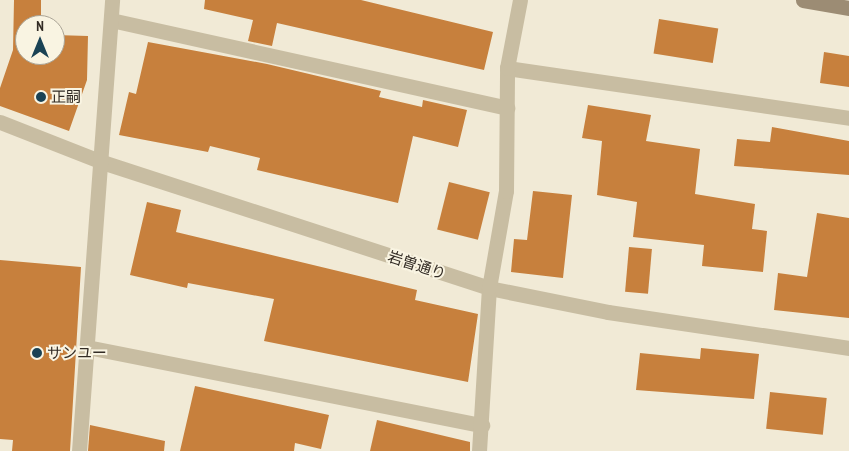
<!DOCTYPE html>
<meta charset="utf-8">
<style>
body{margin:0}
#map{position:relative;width:849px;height:451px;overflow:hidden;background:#f1ead6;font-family:"PT Sans Narrow","Noto Sans JP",sans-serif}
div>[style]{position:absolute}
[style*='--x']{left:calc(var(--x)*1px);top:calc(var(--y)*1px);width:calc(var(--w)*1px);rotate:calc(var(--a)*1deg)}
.building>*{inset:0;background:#c7803d;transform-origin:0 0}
.street>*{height:15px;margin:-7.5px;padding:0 7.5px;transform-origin:7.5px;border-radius:7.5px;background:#c8bda2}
.secondary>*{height:15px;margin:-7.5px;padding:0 7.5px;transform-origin:7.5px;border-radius:7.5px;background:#9c8c74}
.dots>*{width:14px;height:14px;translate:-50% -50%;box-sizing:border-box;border:2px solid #f9f4e2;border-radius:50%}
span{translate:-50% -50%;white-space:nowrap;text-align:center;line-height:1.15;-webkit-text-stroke:4px #f9f4e2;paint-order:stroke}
.poi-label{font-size:15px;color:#332c25}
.left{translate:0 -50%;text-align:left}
.street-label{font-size:15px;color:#332c25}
.north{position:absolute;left:15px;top:15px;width:50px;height:50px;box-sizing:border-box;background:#f9f4e2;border:1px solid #aaa496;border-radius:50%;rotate:0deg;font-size:14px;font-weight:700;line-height:20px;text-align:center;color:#332c25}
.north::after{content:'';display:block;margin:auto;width:18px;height:22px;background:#1a4254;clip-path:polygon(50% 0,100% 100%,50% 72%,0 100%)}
</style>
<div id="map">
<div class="building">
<i style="clip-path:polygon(14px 0,41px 0,41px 25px,25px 25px,25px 55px,55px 55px,55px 35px,88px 36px,87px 80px,69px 131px,0 106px,0 88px,13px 50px)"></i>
<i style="clip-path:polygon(205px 0,361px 0,493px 32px,484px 70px,277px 23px,272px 46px,248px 41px,253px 20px,204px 9px)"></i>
<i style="left:659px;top:19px;width:60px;height:35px;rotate:9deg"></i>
<i style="clip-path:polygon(148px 42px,267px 64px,381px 91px,379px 97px,422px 107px,423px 100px,467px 110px,458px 147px,413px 136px,398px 203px,257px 170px,260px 158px,210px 146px,208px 152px,119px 135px,129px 92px,136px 94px)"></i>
<i style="clip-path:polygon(824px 52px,849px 56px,849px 87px,820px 83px)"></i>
<i style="clip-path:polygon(588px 105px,651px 115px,646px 141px,700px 149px,695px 194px,755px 204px,752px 229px,767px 231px,763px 272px,702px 266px,704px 245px,633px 237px,637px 202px,597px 195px,602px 141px,582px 138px)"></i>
<i style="clip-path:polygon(772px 127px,849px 141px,849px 175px,734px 166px,737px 139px,770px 142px)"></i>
<i style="left:449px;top:182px;width:42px;height:49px;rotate:14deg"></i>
<i style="clip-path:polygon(533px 191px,572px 195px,563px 278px,511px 272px,514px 239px,527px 240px)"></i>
<i style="clip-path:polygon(147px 202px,181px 210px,176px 232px,417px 290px,415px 300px,478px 314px,468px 382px,264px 341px,274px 299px,188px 283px,187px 288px,130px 275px)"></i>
<i style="clip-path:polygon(817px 213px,849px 218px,849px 318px,774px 310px,778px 273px,807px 277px)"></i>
<i style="left:629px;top:247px;width:23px;height:45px;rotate:5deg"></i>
<i style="clip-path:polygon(0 260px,81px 267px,70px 451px,12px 451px,13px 440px,0 439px)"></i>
<i style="clip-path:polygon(701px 348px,759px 354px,754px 399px,636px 390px,640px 353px,700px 359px)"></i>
<i style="clip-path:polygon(195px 386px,329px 415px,321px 449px,295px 443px,294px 451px,180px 451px)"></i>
<i style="left:770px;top:392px;width:57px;height:37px;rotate:6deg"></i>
<i style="clip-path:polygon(377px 420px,470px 442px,470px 451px,370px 451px)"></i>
<i style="clip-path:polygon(90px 425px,165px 441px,164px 451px,88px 451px)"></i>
</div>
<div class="street">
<i style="--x:111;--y:20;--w:406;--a:12.5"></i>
<i style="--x:507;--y:68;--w:346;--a:8.3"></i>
<i style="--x:0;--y:122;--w:110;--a:21.4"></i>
<i style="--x:102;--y:162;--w:407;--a:18"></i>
<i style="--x:489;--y:288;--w:121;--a:11.4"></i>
<i style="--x:608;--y:312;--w:244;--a:8.5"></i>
<i style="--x:87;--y:347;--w:403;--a:11.2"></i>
<i style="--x:79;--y:451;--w:452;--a:-85.8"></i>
<i style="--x:479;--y:451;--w:163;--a:-86.5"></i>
<i style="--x:489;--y:288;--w:98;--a:-80.1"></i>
<i style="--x:506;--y:191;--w:123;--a:-89.5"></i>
<i style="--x:507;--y:68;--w:69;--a:-79.2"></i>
</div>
<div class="secondary">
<i style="--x:803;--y:0;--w:47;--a:9.9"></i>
</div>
<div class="dots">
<i style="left:41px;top:97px;background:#1a4254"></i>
<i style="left:37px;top:353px;background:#1a4254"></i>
</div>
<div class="poi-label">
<span class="left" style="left:51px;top:97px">正嗣</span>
<span class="left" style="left:47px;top:353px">サンユー</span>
</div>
<div class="street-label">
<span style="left:417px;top:265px;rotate:18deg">岩曽通り</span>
</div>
<div class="north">N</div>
</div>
